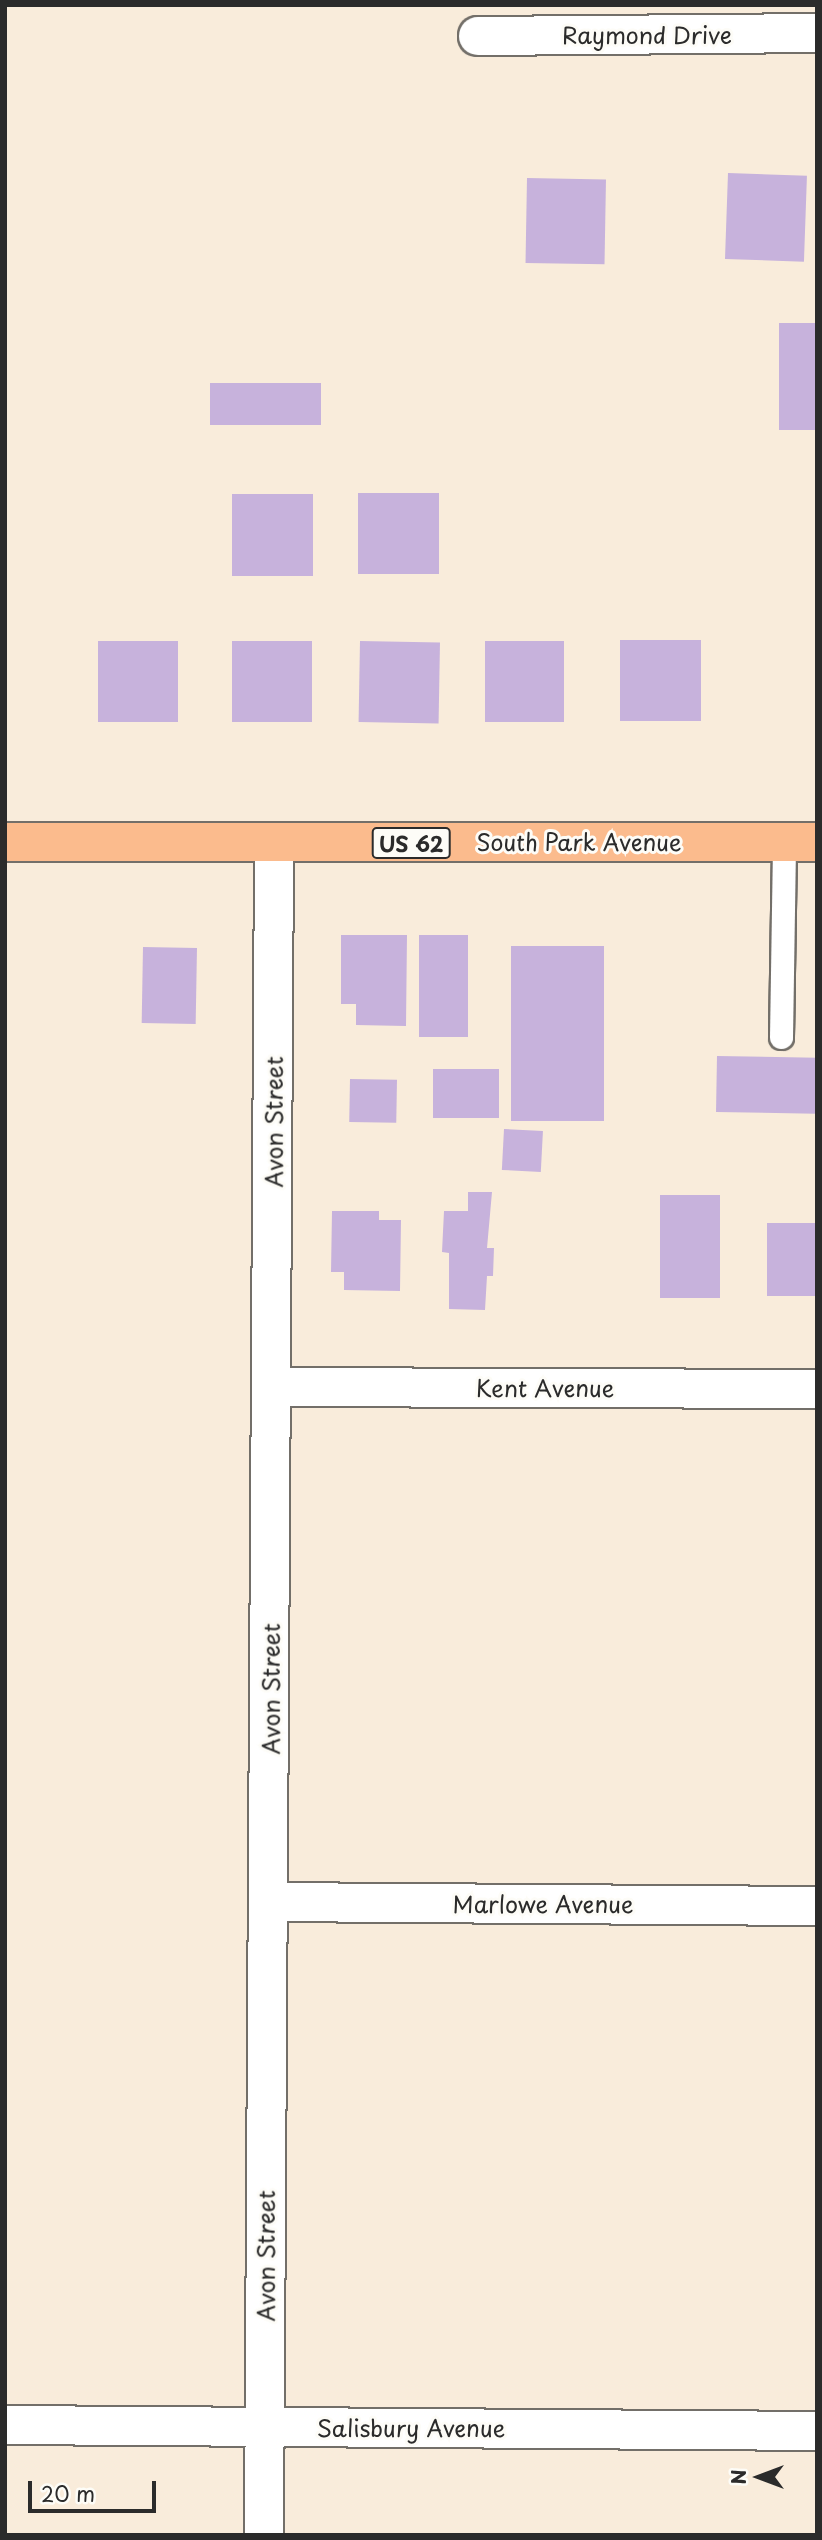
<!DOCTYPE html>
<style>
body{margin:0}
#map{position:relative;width:822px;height:2540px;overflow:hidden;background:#f9ecdb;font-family:"Playpen Sans",sans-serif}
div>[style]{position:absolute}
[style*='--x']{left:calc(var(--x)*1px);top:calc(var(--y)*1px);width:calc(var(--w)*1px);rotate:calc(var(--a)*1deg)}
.building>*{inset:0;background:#c7b2dc;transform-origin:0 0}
.roads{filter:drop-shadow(2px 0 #736f69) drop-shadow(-2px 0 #736f69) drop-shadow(0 2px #736f69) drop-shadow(0 -2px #736f69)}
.lane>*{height:23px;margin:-11.5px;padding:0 11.5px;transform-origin:11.5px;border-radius:11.5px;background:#fff}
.street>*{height:38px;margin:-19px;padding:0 19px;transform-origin:19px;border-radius:19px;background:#fff}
.primary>*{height:38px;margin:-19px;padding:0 19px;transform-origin:19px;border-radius:19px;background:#fbbb8d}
span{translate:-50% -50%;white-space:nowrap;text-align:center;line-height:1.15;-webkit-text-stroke:6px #fdfcf7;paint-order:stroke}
.shield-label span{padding:2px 5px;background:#fdfcf7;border:2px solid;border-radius:5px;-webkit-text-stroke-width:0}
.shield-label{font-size:21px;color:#2b2b2b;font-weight:700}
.street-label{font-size:23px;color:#2b2b2b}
.frame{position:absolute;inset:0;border:7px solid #2b2b2b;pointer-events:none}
.north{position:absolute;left:724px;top:2442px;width:70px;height:70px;-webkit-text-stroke:5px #fdfcf7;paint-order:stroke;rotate:270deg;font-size:19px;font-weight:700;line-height:28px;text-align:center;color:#2b2b2b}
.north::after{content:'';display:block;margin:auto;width:24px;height:32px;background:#2b2b2b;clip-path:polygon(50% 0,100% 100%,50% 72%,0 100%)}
.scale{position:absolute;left:28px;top:2481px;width:128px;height:32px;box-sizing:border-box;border:4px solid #2b2b2b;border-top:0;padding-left:9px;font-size:21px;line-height:24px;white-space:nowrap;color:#2b2b2b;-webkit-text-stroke:5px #fdfcf7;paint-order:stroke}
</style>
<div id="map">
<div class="building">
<i style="left:728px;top:173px;width:79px;height:86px;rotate:2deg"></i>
<i style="left:527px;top:178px;width:79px;height:85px;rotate:1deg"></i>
<i style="left:779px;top:323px;width:38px;height:107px"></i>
<i style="left:210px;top:383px;width:111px;height:42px"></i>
<i style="left:439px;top:493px;width:81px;height:81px;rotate:90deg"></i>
<i style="left:232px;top:494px;width:81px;height:82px"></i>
<i style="left:620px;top:640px;width:81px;height:81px"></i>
<i style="left:98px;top:641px;width:80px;height:81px"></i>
<i style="left:232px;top:641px;width:80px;height:81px"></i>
<i style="left:360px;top:641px;width:80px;height:81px;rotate:1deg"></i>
<i style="left:485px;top:641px;width:79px;height:81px"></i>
<i style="clip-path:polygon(341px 935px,407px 935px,406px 1026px,356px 1025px,356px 1004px,341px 1004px)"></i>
<i style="left:419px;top:935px;width:49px;height:102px"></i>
<i style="left:511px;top:946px;width:93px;height:175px"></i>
<i style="left:143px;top:947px;width:54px;height:76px;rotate:1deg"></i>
<i style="left:717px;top:1056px;width:100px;height:56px;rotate:1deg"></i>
<i style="left:433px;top:1069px;width:66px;height:49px"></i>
<i style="left:350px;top:1079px;width:47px;height:43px;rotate:1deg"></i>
<i style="left:504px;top:1129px;width:39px;height:41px;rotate:3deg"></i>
<i style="clip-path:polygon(468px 1192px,492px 1192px,487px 1248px,494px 1248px,493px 1276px,487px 1276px,485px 1310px,449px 1309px,449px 1253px,442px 1252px,444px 1211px,468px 1211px)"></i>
<i style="left:660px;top:1195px;width:60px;height:103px"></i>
<i style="clip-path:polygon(332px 1211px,379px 1211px,379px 1220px,401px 1220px,400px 1291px,344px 1290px,344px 1272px,331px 1272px)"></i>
<i style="left:767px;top:1223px;width:50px;height:73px"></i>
</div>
<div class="roads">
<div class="lane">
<i style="--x:781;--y:1037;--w:195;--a:-89.1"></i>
</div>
<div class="street">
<i style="--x:478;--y:36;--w:339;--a:-0.5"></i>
<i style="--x:273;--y:1387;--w:544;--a:0.21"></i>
<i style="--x:269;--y:1902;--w:548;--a:0.42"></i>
<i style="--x:5;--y:2425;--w:812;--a:0.42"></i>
<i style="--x:264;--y:2535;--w:1692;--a:-89.66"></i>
</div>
<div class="primary">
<i style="--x:5;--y:842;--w:812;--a:0"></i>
</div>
</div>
<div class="shield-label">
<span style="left:411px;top:843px">US 62</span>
</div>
<div class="street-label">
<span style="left:647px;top:35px">Raymond Drive</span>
<span style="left:579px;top:842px">South Park Avenue</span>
<span style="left:274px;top:1122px;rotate:-90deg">Avon Street</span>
<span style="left:545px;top:1388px">Kent Avenue</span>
<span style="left:271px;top:1689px;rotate:-90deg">Avon Street</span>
<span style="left:543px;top:1904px">Marlowe Avenue</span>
<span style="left:266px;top:2256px;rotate:-90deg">Avon Street</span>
<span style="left:411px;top:2428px">Salisbury Avenue</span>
</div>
<div class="frame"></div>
<div class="north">N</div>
<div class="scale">20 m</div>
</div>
